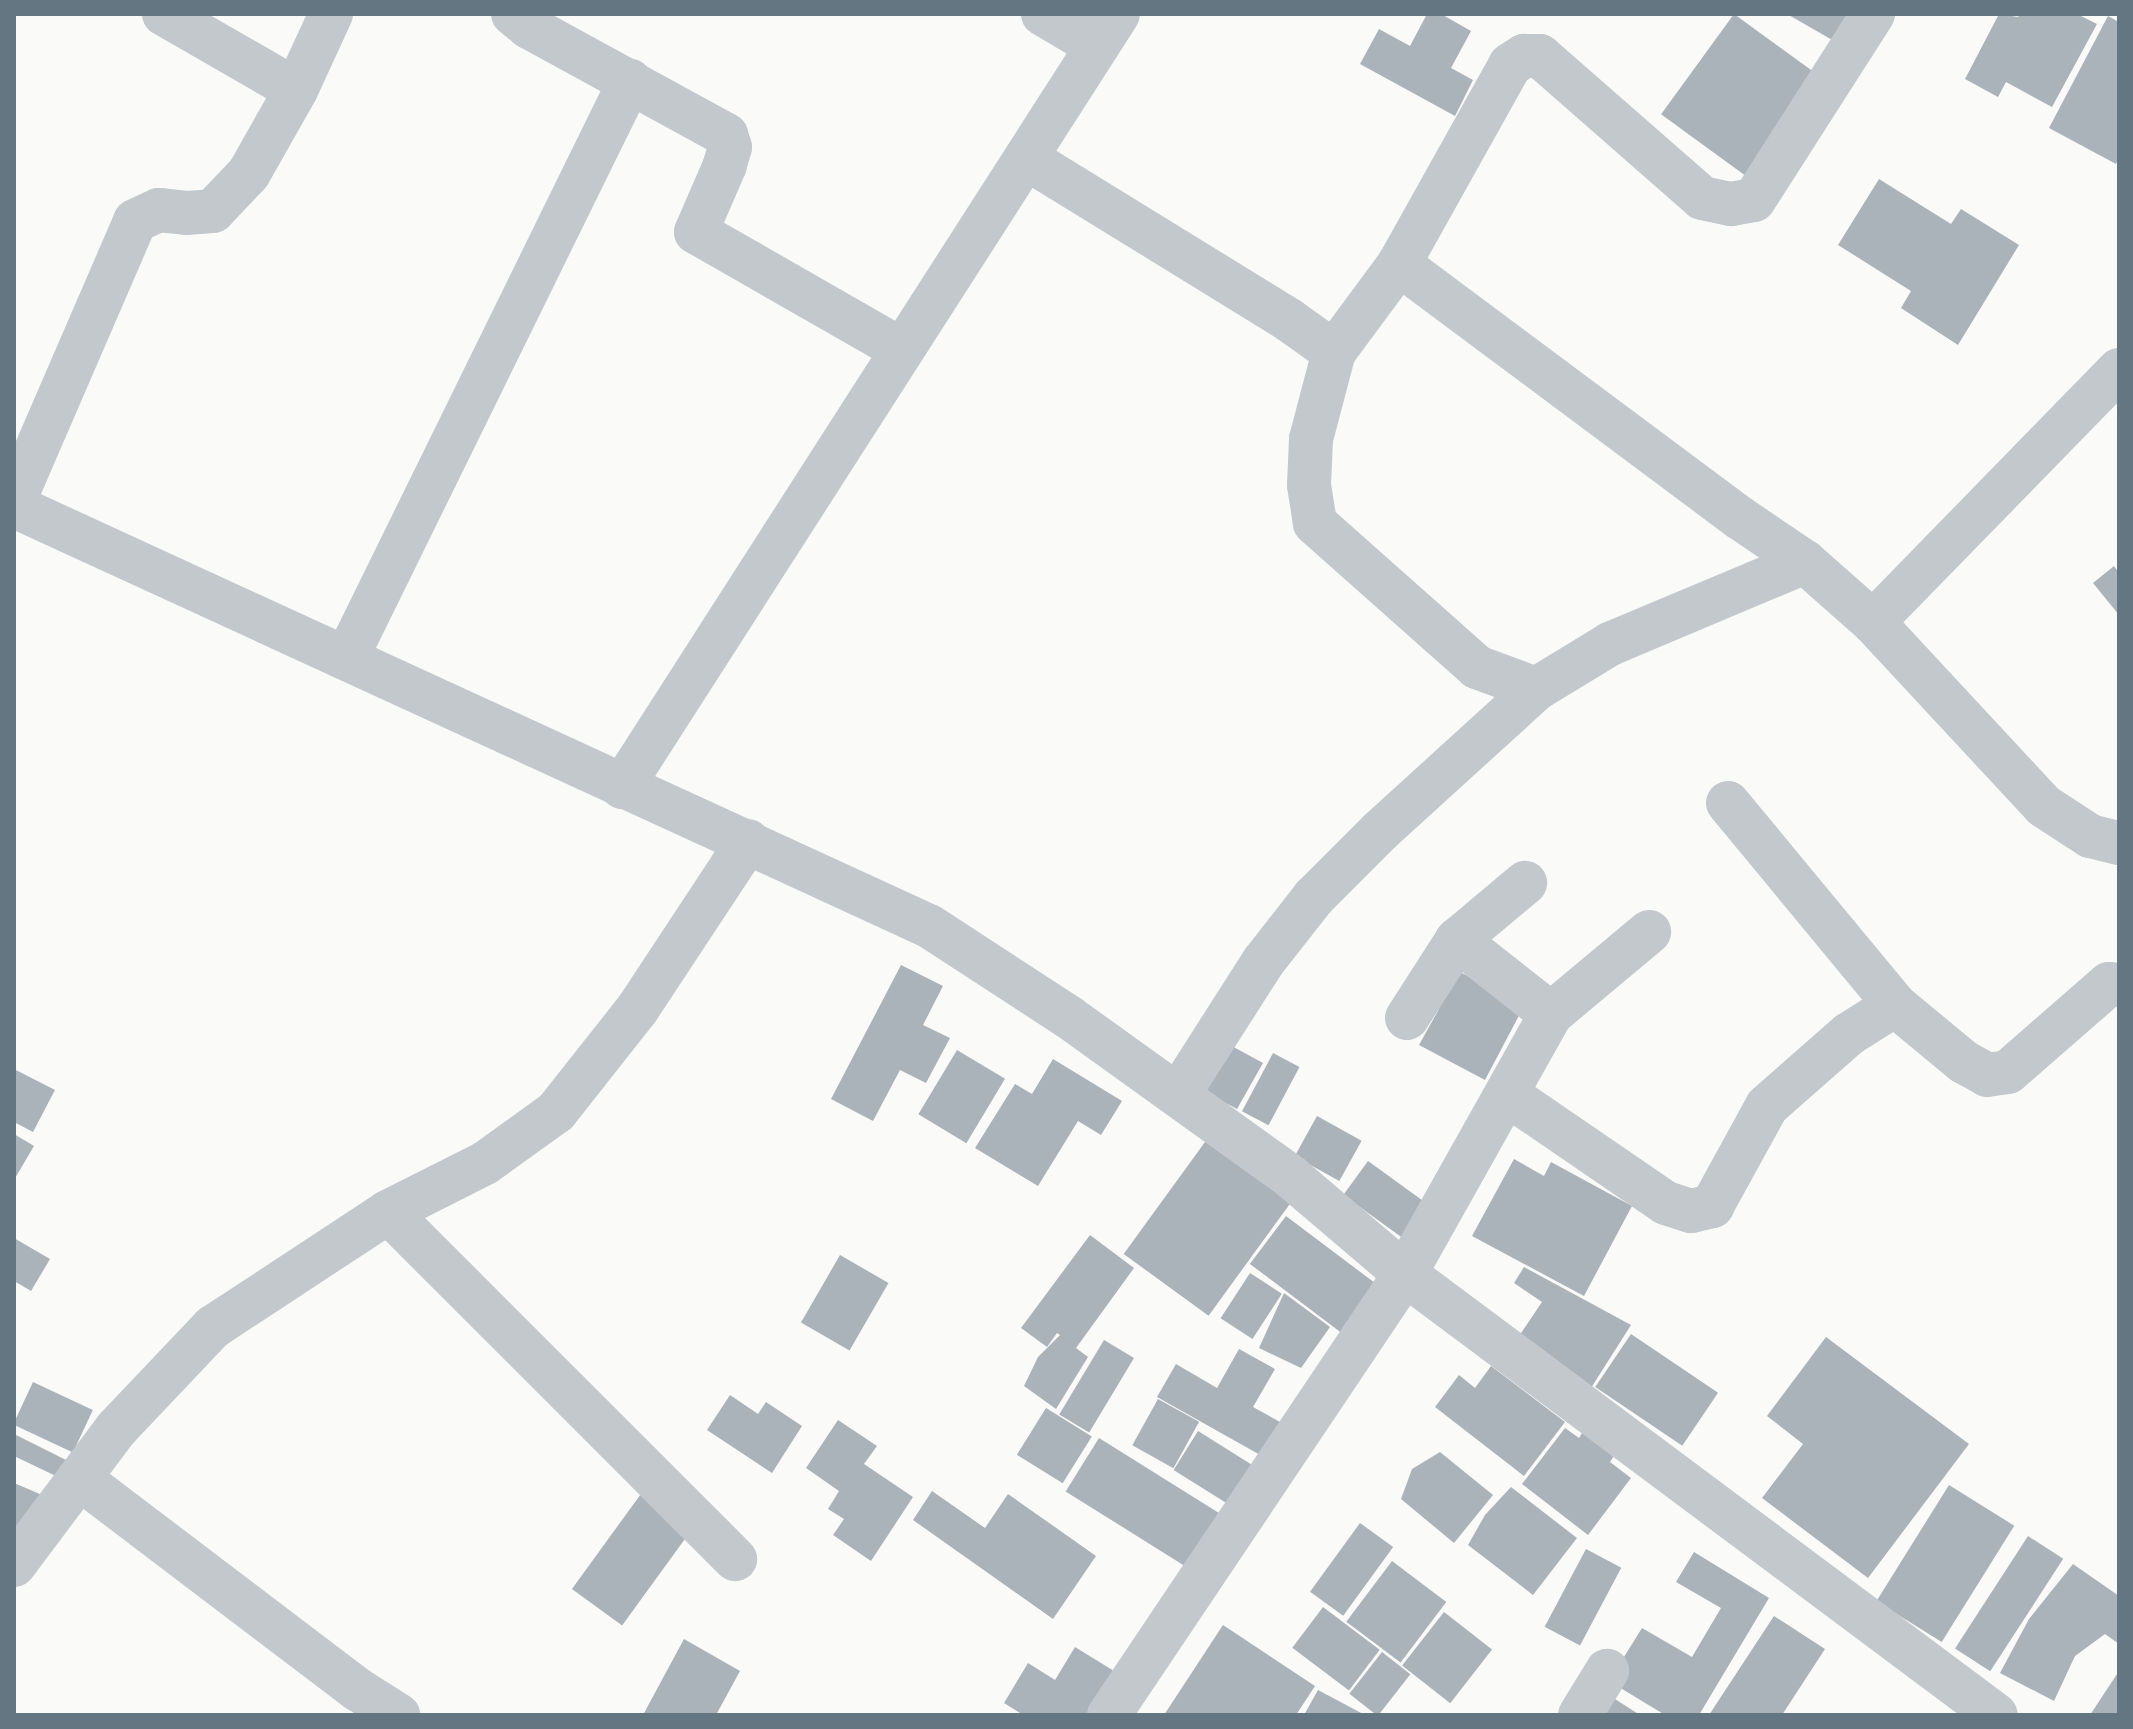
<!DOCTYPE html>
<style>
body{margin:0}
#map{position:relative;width:2133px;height:1729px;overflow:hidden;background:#fafaf8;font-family:"Asap Condensed",sans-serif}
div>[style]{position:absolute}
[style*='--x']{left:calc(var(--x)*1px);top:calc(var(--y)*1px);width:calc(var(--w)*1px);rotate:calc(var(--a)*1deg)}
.building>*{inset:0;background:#aab3b9;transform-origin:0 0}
.minor>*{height:44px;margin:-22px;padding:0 22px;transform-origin:22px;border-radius:22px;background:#c3c8cc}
span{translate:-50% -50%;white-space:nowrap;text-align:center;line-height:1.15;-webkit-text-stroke:8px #fff;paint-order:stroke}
.frame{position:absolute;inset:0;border:16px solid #657683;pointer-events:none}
</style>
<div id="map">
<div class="building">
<i style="clip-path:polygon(1427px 14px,1441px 14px,1471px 31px,1451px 68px,1473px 80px,1455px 116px,1360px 64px,1379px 29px,1410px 46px)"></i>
<i style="left:1734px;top:14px;width:109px;height:124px;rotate:36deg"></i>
<i style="clip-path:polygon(1787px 14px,1849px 14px,1834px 41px)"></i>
<i style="clip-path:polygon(1999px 14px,2018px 17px,2020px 14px,2077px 14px,2097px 24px,2052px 107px,2006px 82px,1998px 97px,1965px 79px)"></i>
<i style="clip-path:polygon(2108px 16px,2119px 22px,2119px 158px,2116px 164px,2049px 128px)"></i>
<i style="clip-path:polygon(1879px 179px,1951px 224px,1961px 209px,2019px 245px,1958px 345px,1901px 308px,1911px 291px,1838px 245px)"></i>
<i style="clip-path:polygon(2114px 566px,2119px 573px,2119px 615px,2093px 583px)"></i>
<i style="clip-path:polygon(1445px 964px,1524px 1006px,1485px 1080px,1419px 1045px,1439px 1009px)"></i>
<i style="clip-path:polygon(901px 965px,943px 986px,923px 1025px,950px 1038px,926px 1083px,900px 1070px,873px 1121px,831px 1099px)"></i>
<i style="clip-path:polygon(1217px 1038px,1263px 1063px,1237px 1109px,1205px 1092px)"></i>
<i style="left:957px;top:1050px;width:56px;height:75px;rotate:31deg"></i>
<i style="left:1273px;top:1053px;width:30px;height:66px;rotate:28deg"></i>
<i style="clip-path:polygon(1053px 1059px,1122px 1101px,1101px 1135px,1078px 1121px,1038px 1186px,975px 1148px,1015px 1084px,1032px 1094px)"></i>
<i style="clip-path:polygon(14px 1069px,55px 1090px,33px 1132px,14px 1122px)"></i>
<i style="left:1317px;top:1116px;width:51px;height:46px;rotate:29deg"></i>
<i style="left:1213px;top:1131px;width:105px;height:152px;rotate:36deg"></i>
<i style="clip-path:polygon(14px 1134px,34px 1146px,14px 1180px)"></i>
<i style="clip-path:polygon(1514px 1159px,1544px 1176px,1551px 1162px,1632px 1206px,1584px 1296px,1472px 1236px)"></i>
<i style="left:1368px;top:1161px;width:84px;height:42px;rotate:36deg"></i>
<i style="left:1286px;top:1216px;width:119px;height:60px;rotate:37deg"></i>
<i style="clip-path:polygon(1090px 1235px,1134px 1268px,1076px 1348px,1088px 1357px,1056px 1409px,1024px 1386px,1038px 1357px,1060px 1335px,1057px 1333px,1047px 1347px,1021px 1328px)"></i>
<i style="clip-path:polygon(14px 1238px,50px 1259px,31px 1291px,14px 1281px)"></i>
<i style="left:840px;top:1255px;width:56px;height:78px;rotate:30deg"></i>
<i style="clip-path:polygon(1524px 1267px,1631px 1325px,1591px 1388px,1517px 1339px,1542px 1302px,1514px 1283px)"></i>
<i style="left:1250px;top:1273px;width:38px;height:54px;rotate:33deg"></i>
<i style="clip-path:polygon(1284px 1293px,1330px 1327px,1301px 1368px,1259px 1348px)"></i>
<i style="left:1631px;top:1334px;width:105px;height:64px;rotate:34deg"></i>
<i style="clip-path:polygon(1826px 1337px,1969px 1444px,1868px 1578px,1762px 1498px,1803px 1444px,1767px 1416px)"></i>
<i style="left:1104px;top:1340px;width:35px;height:87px;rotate:31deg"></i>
<i style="clip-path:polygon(1239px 1349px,1275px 1369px,1253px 1407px,1282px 1423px,1262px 1456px,1157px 1397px,1176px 1364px,1217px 1388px)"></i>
<i style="clip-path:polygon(1491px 1366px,1565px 1422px,1524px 1476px,1435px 1407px,1459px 1375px,1475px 1388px)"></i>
<i style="left:33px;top:1382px;width:66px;height:47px;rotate:25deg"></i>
<i style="clip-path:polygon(730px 1395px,758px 1414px,766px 1402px,802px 1426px,772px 1473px,707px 1430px)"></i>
<i style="left:1158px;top:1399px;width:47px;height:53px;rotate:29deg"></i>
<i style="left:1046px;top:1408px;width:54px;height:55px;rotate:32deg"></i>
<i style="clip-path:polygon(838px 1420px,877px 1446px,864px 1464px,913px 1497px,871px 1561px,833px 1535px,844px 1519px,828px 1509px,839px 1491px,806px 1468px)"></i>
<i style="clip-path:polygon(1565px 1428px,1579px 1438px,1585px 1428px,1617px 1451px,1610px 1462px,1631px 1478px,1588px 1535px,1522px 1484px)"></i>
<i style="left:1198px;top:1431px;width:72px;height:46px;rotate:32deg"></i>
<i style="clip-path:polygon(14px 1434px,66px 1460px,58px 1477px,14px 1456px)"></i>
<i style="left:1099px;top:1438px;width:149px;height:63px;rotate:32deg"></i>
<i style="clip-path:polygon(1440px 1452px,1493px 1495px,1454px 1543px,1401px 1499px,1412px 1469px)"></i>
<i style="clip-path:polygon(14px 1483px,40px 1494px,14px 1555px)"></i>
<i style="left:1949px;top:1485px;width:77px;height:137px;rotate:32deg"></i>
<i style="left:646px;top:1487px;width:62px;height:126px;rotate:36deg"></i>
<i style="clip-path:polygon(1511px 1487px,1577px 1538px,1533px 1595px,1468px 1545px,1485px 1515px)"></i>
<i style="clip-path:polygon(932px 1491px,985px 1528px,1008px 1494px,1096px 1556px,1053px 1619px,913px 1520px)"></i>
<i style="left:1360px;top:1523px;width:41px;height:85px;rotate:36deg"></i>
<i style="left:2028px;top:1536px;width:42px;height:134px;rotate:33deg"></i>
<i style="left:1586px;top:1549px;width:40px;height:88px;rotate:28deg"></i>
<i style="clip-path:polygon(1694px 1552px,1769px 1598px,1699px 1715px,1665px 1715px,1609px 1681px,1642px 1628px,1692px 1657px,1721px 1608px,1676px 1582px)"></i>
<i style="left:1392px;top:1561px;width:68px;height:76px;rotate:37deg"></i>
<i style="clip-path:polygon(2073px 1564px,2119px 1596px,2119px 1644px,2105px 1634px,2075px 1656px,2054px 1701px,2000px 1673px,2029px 1619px)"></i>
<i style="left:1323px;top:1607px;width:71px;height:51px;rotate:37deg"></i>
<i style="left:1444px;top:1612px;width:61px;height:68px;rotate:38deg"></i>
<i style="clip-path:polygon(1774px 1616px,1825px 1649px,1782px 1715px,1709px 1715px)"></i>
<i style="clip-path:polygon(1223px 1625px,1315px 1686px,1296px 1715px,1164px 1715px)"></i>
<i style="clip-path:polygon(684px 1639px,740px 1671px,716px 1715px,643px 1715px)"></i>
<i style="clip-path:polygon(1075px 1647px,1127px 1679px,1105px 1715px,1023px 1715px,1004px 1703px,1028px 1663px,1055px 1680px)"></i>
<i style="left:1382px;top:1652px;width:36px;height:53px;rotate:38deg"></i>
<i style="clip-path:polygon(2119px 1671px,2119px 1715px,2090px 1715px)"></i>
<i style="clip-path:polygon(1318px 1690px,1365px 1715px,1304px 1715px)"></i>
<i style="clip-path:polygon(1607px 1694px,1640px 1715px,1593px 1715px)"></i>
</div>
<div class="minor">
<i style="--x:164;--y:14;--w:152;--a:29.9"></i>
<i style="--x:513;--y:14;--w:21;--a:39"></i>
<i style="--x:529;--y:27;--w:225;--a:28.7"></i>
<i style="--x:726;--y:135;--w:13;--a:72"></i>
<i style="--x:730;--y:147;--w:19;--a:106"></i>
<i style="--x:725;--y:165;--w:73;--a:113.4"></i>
<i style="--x:696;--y:232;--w:237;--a:29.8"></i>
<i style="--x:1043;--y:14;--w:63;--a:30.7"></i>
<i style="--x:1026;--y:158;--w:309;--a:31.6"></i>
<i style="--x:1289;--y:320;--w:55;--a:35.4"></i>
<i style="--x:1399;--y:264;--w:425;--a:36.7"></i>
<i style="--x:1740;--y:518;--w:78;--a:34.1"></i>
<i style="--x:1805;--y:562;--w:91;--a:41.4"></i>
<i style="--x:1873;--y:622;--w:251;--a:47.1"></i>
<i style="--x:2044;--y:806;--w:55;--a:33.1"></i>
<i style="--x:2090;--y:836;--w:30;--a:14"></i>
<i style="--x:14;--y:501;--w:305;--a:-66.6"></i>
<i style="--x:135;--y:221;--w:26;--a:-25"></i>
<i style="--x:159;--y:210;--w:27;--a:6"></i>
<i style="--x:186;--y:213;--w:27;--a:-4"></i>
<i style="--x:213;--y:211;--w:52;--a:-46.5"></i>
<i style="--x:249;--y:173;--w:95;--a:-60.5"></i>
<i style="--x:296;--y:90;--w:84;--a:-65.3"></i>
<i style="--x:14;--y:506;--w:1007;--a:24.66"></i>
<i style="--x:929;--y:926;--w:168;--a:33.1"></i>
<i style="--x:1070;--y:1018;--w:272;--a:35.7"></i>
<i style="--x:1291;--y:1177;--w:150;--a:40.4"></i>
<i style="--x:1405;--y:1274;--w:737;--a:36.73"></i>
<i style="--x:1805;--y:562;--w:212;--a:157.2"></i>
<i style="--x:1610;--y:644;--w:87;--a:148.7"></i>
<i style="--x:1536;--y:689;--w:63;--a:-159.6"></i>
<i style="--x:1477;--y:667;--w:217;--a:-138.4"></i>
<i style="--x:1315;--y:523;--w:38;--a:-99"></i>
<i style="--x:1309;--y:485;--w:46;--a:-87.5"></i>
<i style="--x:1311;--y:439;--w:90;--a:-75.2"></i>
<i style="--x:1334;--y:352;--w:109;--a:-53.5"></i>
<i style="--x:1399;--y:264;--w:228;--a:-60.8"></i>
<i style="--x:1510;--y:65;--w:17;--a:-33"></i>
<i style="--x:1524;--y:56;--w:16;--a:0"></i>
<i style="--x:1540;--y:56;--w:215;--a:41.2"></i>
<i style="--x:1702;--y:198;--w:30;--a:12"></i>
<i style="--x:1731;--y:204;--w:23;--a:-10"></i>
<i style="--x:1754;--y:200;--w:221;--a:-57.4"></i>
<i style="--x:1873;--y:622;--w:352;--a:-45.7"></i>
<i style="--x:347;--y:657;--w:642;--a:-63.83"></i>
<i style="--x:622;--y:787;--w:918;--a:-57.31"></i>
<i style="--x:1728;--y:803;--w:262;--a:50.4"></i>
<i style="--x:1457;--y:940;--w:89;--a:-40"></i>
<i style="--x:1407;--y:1018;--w:93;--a:-57.3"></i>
<i style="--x:1457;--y:940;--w:120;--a:38.2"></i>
<i style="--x:1178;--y:1095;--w:158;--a:-57.4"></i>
<i style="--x:1263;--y:962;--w:83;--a:-51.9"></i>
<i style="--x:1314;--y:897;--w:93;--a:-45"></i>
<i style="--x:1380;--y:831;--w:211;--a:-42.3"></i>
<i style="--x:1508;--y:1095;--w:191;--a:34.4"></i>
<i style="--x:1666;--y:1203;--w:26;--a:18"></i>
<i style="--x:1691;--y:1211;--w:22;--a:-13"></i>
<i style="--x:1712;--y:1206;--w:114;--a:-61.2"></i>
<i style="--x:1767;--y:1106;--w:109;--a:-41.3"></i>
<i style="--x:1849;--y:1034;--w:54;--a:-32.2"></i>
<i style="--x:1895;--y:1005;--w:89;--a:39.6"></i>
<i style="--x:1964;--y:1062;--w:26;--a:29"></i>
<i style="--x:1987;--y:1075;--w:21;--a:-8"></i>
<i style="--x:2008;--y:1072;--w:134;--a:-41.1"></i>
<i style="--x:2109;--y:984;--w:10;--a:6"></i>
<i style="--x:388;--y:1212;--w:491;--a:45"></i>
<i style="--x:79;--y:1478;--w:349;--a:37.2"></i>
<i style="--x:357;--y:1689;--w:49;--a:32.4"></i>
<i style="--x:14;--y:1565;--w:171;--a:-53.1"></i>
<i style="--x:117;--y:1428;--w:139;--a:-46.5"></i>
<i style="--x:213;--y:1327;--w:209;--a:-33.3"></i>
<i style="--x:388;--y:1212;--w:109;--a:-26.8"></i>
<i style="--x:485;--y:1163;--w:87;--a:-35.7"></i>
<i style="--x:556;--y:1112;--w:132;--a:-51.7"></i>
<i style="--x:638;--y:1008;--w:200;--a:-56.6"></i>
<i style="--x:1109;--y:1715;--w:531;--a:-56.13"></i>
<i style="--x:1405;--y:1274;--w:298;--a:-60.7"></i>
<i style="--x:1551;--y:1014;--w:128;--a:-39.9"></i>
<i style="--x:1580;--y:1715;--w:52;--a:-58.5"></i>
</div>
<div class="frame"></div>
</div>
